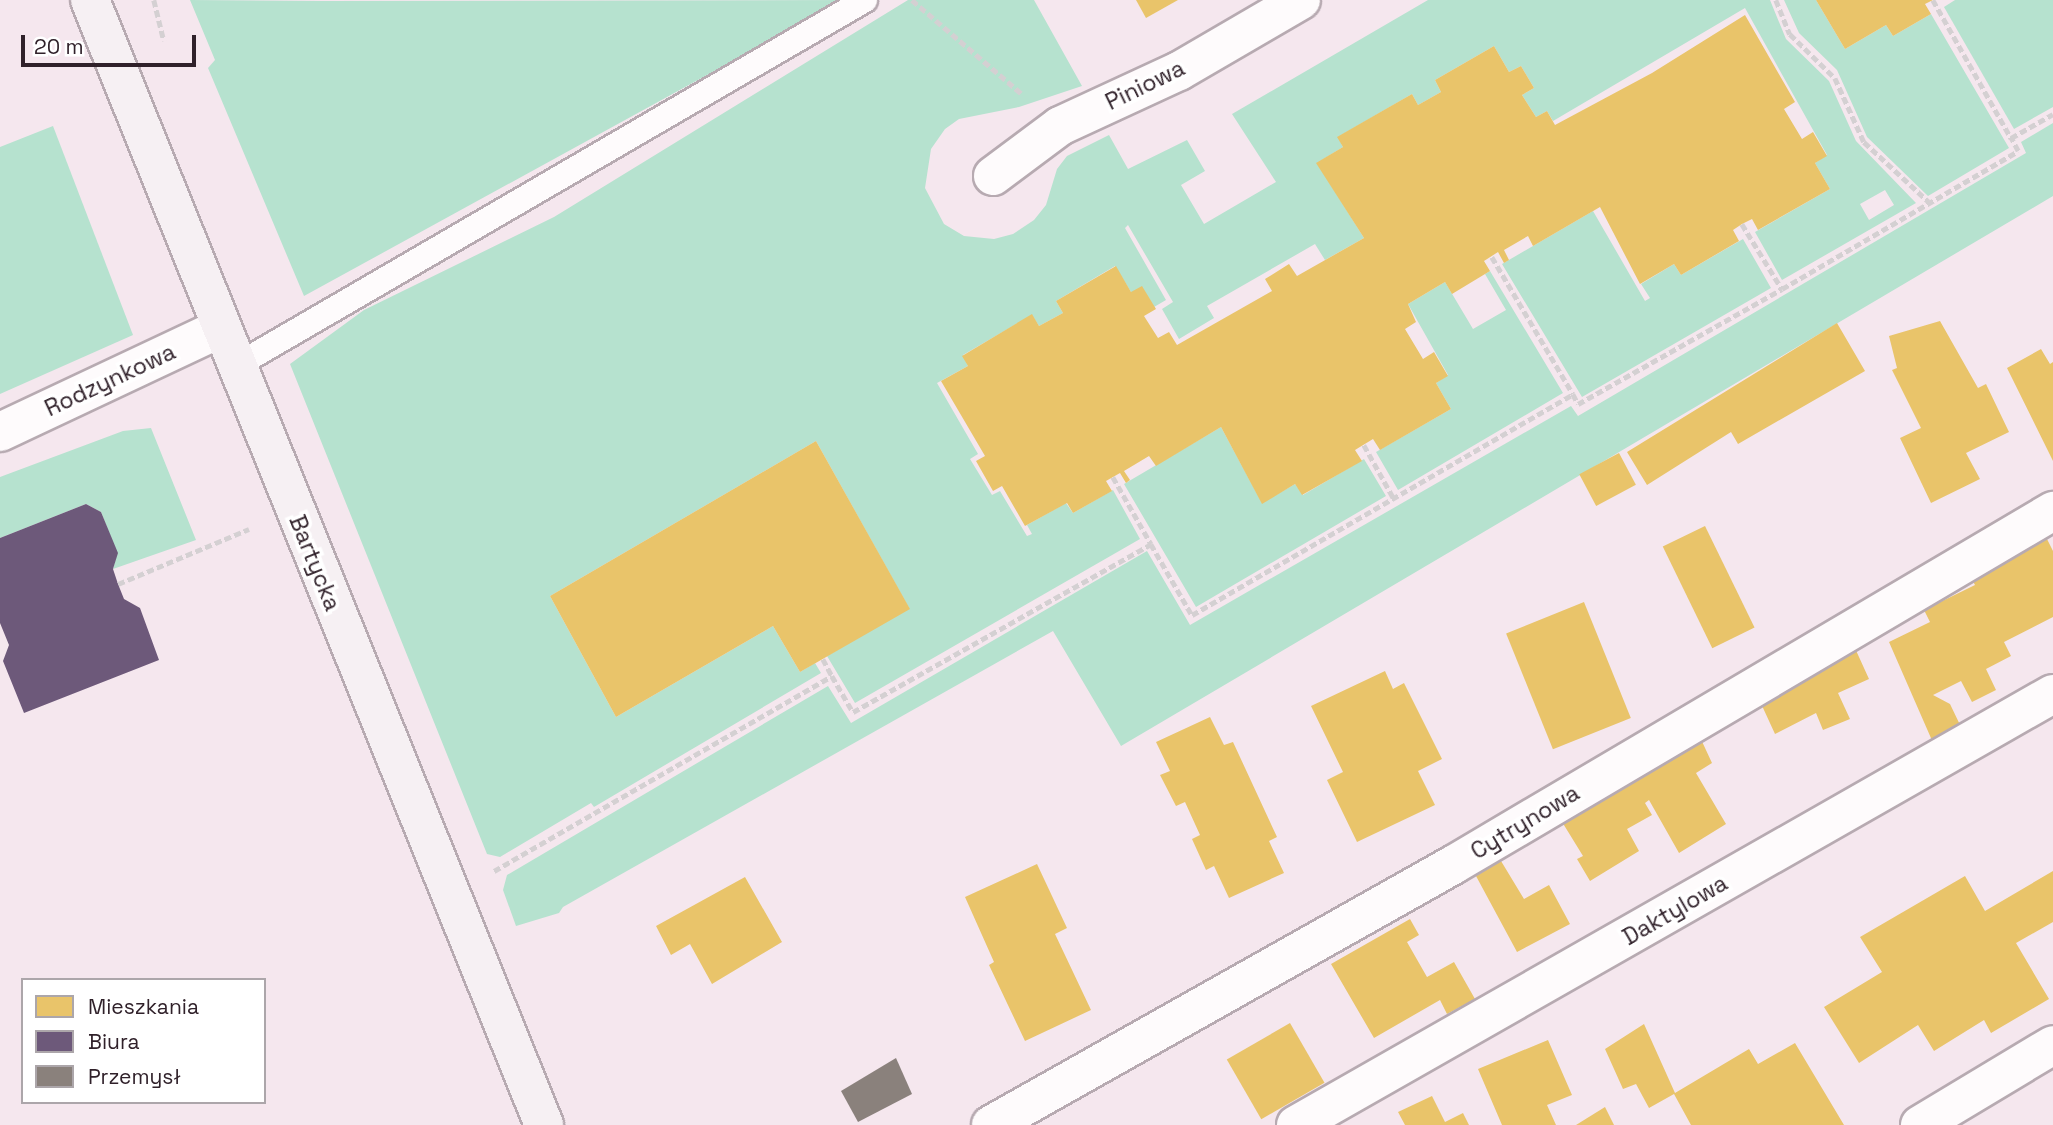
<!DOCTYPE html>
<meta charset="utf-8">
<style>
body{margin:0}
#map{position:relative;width:2053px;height:1125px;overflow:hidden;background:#f5e7ee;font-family:"Space Grotesk",sans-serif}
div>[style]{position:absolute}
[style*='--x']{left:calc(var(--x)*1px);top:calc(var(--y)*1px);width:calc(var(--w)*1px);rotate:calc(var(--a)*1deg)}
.green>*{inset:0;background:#b6e2cf}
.homes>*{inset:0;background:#e9c46a;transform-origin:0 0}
.offices>*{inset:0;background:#6d597a}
.industry>*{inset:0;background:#8a817c}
.path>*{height:4.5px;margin-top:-2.25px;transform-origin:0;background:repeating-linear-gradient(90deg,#d4d0d2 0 7px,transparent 0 10.5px)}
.roads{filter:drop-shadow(2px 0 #b7aab1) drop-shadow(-2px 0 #b7aab1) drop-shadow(0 2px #b7aab1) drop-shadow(0 -2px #b7aab1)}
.lane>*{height:24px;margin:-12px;padding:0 12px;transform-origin:12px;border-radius:12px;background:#fefbfc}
.street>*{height:38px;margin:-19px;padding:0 19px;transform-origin:19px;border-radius:19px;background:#fefbfc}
.secondary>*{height:38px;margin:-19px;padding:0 19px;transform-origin:19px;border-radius:19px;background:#f6f0f3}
span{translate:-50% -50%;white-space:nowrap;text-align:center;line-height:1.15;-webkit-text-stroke:7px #fff;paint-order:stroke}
.street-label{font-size:23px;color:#30212a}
.legend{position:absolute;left:21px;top:978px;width:245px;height:126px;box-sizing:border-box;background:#fff;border:2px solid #aca6aa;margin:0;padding:9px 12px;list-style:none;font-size:21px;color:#30212a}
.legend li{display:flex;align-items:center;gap:14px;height:35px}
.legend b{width:35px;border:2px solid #aca6aa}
.scale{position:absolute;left:21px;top:35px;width:175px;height:32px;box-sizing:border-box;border:4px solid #30212a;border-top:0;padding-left:9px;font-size:21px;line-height:24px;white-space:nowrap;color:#30212a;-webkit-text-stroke:5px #fff;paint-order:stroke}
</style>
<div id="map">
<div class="green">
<i style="clip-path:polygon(190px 0,324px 1px,844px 0,304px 296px,208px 68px,215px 60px)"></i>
<i style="clip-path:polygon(evenodd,908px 0,1034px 0,1082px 86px,1019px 107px,959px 119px,945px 129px,931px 149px,925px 188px,944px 224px,964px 236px,994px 239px,1013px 234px,1034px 220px,1046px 205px,1057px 169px,1067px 156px,1109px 135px,1128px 169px,1187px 140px,1205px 171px,1181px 185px,1204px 224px,1276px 182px,1232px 114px,1428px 0,1770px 0,1786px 39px,1829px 81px,1856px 141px,1916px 203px,1782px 280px,1755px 232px,1830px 189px,1815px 163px,1827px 155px,1745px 8px,1553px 121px,1547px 111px,1536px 117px,1522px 95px,1534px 88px,1521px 66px,1509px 72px,1494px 46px,1435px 80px,1441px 92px,1418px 105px,1412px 94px,1338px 137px,1343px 147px,1317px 163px,1364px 238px,1325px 260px,1315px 244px,1207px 306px,1214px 318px,1179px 339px,1162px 309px,1173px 302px,1128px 225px,1125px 228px,1166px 300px,1154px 307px,1131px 292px,1115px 266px,1056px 301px,1063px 313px,1039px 326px,1032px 315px,963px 355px,968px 366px,937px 383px,978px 454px,970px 459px,992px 495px,1000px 491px,1027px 536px,1032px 534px,1027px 525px,1066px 503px,1073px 513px,1113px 490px,1140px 539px,855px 703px,827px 656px,909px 608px,816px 441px,550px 596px,616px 717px,773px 626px,800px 672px,815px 663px,821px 673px,594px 807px,591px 803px,500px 857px,487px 854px,290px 364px,364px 310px,554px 217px,908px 0,1885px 190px,1894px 205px,1869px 220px,1860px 204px,1885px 190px)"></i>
<i style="clip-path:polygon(1784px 0,1816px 0,1845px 49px,1886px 25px,1893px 36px,1931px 14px,2009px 148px,1928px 196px,1867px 137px,1837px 70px,1799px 33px)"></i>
<i style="clip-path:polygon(1955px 0,2053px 0,2053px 107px,2014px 129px,1944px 7px)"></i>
<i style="clip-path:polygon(2053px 123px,2053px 196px,1121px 746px,1053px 631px,563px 907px,559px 913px,516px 926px,503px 890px,507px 875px,828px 686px,851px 723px,1147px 551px,1190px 625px,1571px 406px,1578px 416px,2026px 153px,2021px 142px)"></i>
<i style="clip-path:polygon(53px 126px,133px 335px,0 394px,0 147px)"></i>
<i style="clip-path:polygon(1593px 211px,1645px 301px,1650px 298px,1641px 284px,1674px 264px,1681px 275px,1743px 239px,1771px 288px,1582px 397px,1502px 264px)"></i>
<i style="clip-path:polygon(1490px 271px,1563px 393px,1398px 490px,1376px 452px,1451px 409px,1436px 383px,1448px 375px,1408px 304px,1445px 282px,1473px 329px,1506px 310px,1485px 274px)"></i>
<i style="clip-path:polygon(1221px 427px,1262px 503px,1295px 484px,1303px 495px,1364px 459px,1386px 496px,1196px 607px,1124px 484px)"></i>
<i style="clip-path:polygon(151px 428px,196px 540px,113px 569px,117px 553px,101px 512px,86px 504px,0 538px,0 477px,123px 431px)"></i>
</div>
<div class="homes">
<i style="clip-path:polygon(1136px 0,1178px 0,1146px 18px)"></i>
<i style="clip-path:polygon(1816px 0,1933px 0,1925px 4px,1931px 14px,1893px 36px,1886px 25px,1845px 49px)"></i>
<i style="clip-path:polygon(1745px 15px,1795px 102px,1784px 109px,1802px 139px,1813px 132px,1827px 156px,1815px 163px,1830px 189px,1758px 230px,1752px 219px,1742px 224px,1733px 230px,1739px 241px,1681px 275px,1674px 264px,1640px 284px,1600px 207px,1533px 246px,1528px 236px,1504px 250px,1509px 260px,1504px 263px,1498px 252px,1484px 261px,1490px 271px,1452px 294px,1445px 282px,1408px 304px,1416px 322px,1405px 329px,1423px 359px,1434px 352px,1448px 376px,1436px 383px,1451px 409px,1380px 450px,1373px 439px,1355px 450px,1362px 461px,1302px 495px,1295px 484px,1262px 504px,1221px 427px,1156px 466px,1149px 456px,1124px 471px,1130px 480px,1126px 483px,1120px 473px,1106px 481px,1112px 491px,1073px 513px,1067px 503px,1025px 526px,1002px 486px,993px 491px,976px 461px,985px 456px,941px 381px,968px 366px,962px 356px,1032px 314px,1039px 326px,1063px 313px,1056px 301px,1116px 266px,1131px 292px,1142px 286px,1156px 309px,1144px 316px,1158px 338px,1169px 332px,1177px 345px,1272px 291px,1265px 279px,1289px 264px,1297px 276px,1364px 238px,1316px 163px,1343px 147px,1337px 137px,1384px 110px,1412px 94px,1418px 105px,1441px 92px,1435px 80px,1494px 46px,1509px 72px,1521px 66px,1534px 88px,1522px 95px,1536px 117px,1547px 111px,1555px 125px,1652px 73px)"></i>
<i style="clip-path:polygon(1940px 321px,1978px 388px,1986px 384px,2009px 432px,1966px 453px,1980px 479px,1931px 503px,1900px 438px,1921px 428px,1892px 370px,1897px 368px,1889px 336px)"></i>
<i style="clip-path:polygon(1837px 323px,1865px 371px,1738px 444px,1731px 432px,1647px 485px,1627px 452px)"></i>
<i style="clip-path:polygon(2041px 349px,2050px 364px,2053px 362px,2053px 461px,2007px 368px)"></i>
<i style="clip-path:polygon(816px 441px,910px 609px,800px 672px,773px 626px,616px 717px,550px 596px)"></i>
<i style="left:1619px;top:453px;width:36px;height:45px;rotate:62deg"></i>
<i style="left:1705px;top:526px;width:113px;height:47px;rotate:64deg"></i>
<i style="clip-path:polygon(2046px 537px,2053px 551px,2053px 617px,2004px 642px,2011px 656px,1986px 669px,1996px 690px,1972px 702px,1961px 681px,1933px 695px,1950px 704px,1962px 729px,1934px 745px,1889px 642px,1930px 622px,1924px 610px,1975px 585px,1970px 576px)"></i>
<i style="left:1584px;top:602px;width:125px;height:84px;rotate:68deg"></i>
<i style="clip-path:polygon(1854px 646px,1869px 679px,1838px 693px,1850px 719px,1823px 730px,1816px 713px,1775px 734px,1758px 697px)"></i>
<i style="clip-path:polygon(1385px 671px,1393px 689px,1404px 683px,1442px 759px,1418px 771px,1435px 805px,1357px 842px,1327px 780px,1343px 772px,1311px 706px)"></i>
<i style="clip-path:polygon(1210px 717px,1224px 745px,1233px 742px,1277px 837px,1269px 841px,1284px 873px,1229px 898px,1214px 866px,1206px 870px,1192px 839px,1200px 835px,1185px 802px,1176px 806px,1160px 775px,1170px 771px,1156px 742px)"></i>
<i style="clip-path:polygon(1699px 735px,1712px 763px,1696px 773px,1726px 824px,1679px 853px,1649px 800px,1645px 803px,1652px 815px,1627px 829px,1639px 851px,1590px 881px,1577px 859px,1583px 856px,1559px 817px)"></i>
<i style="clip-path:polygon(1501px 861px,1524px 899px,1549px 885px,1570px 924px,1517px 952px,1476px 876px)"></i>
<i style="clip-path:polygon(1037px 864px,1067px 928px,1055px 934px,1091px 1010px,1025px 1041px,989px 965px,994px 962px,965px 897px)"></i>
<i style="clip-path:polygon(2053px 871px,2053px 922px,2016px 943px,2049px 999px,1991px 1033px,1984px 1020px,1934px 1051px,1918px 1025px,1859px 1063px,1824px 1007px,1882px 972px,1860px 937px,1965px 876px,1985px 911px)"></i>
<i style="clip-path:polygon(745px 877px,782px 942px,712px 984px,690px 944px,671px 955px,656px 926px)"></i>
<i style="clip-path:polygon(1410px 919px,1419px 935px,1407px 942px,1427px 977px,1454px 962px,1475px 999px,1447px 1014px,1440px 1000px,1374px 1038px,1331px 964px)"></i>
<i style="left:1290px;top:1023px;width:69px;height:73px;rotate:60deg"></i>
<i style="clip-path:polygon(1644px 1024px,1675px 1093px,1749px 1049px,1758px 1064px,1795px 1043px,1844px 1125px,1691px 1125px,1674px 1094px,1649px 1108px,1636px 1084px,1623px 1089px,1605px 1049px)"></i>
<i style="clip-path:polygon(1548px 1040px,1572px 1095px,1547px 1105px,1556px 1125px,1502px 1125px,1478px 1069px)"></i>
<i style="clip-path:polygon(1432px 1096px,1445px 1122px,1463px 1113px,1469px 1125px,1405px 1125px,1398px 1112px)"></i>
<i style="clip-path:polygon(1605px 1107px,1614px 1125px,1576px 1125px)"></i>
</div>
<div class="offices">
<i style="clip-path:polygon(86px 504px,101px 512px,118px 553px,113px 569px,118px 584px,124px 599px,140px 608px,159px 660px,24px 713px,3px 661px,9px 645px,0 623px,0 538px)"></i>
</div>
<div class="industry">
<i style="clip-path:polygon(896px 1058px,912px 1094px,858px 1122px,841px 1091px)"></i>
</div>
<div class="path">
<i style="--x:154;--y:0;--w:42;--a:76.3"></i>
<i style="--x:912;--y:0;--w:145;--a:40.5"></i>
<i style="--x:1776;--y:0;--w:37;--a:68"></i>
<i style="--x:1790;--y:34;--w:63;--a:44.4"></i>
<i style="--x:1835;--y:78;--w:70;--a:65.6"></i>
<i style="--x:1864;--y:142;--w:88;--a:42.7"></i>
<i style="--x:1933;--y:0;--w:159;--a:60.5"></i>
<i style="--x:1742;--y:224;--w:76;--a:58.4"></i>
<i style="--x:1492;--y:257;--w:159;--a:59.4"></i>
<i style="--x:1364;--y:445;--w:62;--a:60.9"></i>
<i style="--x:1113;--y:477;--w:77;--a:60.4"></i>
<i style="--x:118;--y:584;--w:142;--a:-22.8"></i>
<i style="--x:823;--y:659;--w:19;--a:62"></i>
<i style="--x:494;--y:871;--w:390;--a:-30"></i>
<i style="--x:832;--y:676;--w:42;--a:59.7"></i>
<i style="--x:853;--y:712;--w:342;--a:-29.4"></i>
<i style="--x:1151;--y:544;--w:82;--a:60"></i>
<i style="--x:1192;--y:615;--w:440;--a:-30.1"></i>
<i style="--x:1573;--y:394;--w:11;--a:63"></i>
<i style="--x:1578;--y:404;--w:234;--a:-29.4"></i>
<i style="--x:1782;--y:289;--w:273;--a:-30.3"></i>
<i style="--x:2018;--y:151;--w:15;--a:-118"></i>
<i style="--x:2011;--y:138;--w:48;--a:-29.7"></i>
</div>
<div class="roads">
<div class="lane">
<i style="--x:234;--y:367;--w:730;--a:-30.18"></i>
</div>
<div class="street">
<i style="--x:993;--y:176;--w:84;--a:-36.7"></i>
<i style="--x:1060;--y:126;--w:131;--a:-24.8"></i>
<i style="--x:1179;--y:71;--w:141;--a:-30.2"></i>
<i style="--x:0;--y:432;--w:242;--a:-25.2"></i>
<i style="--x:991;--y:1125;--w:530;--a:-29.37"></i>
<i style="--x:1453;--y:865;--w:697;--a:-30.54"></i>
<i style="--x:1296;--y:1125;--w:871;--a:-29.66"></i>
<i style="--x:1920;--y:1125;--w:155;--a:-31"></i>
</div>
<div class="secondary">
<i style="--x:90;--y:0;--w:1213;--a:68.02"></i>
</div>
</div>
<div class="street-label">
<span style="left:1145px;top:85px;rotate:-26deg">Piniowa</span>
<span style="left:110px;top:380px;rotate:-25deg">Rodzynkowa</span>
<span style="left:315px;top:563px;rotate:68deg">Bartycka</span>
<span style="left:1525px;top:822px;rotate:-31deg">Cytrynowa</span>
<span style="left:1675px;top:910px;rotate:-30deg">Daktylowa</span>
</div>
<ul class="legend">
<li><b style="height:19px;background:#e9c46a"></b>Mieszkania</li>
<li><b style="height:19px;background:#6d597a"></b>Biura</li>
<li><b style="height:19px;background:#8a817c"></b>Przemysł</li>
</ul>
<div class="scale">20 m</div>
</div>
